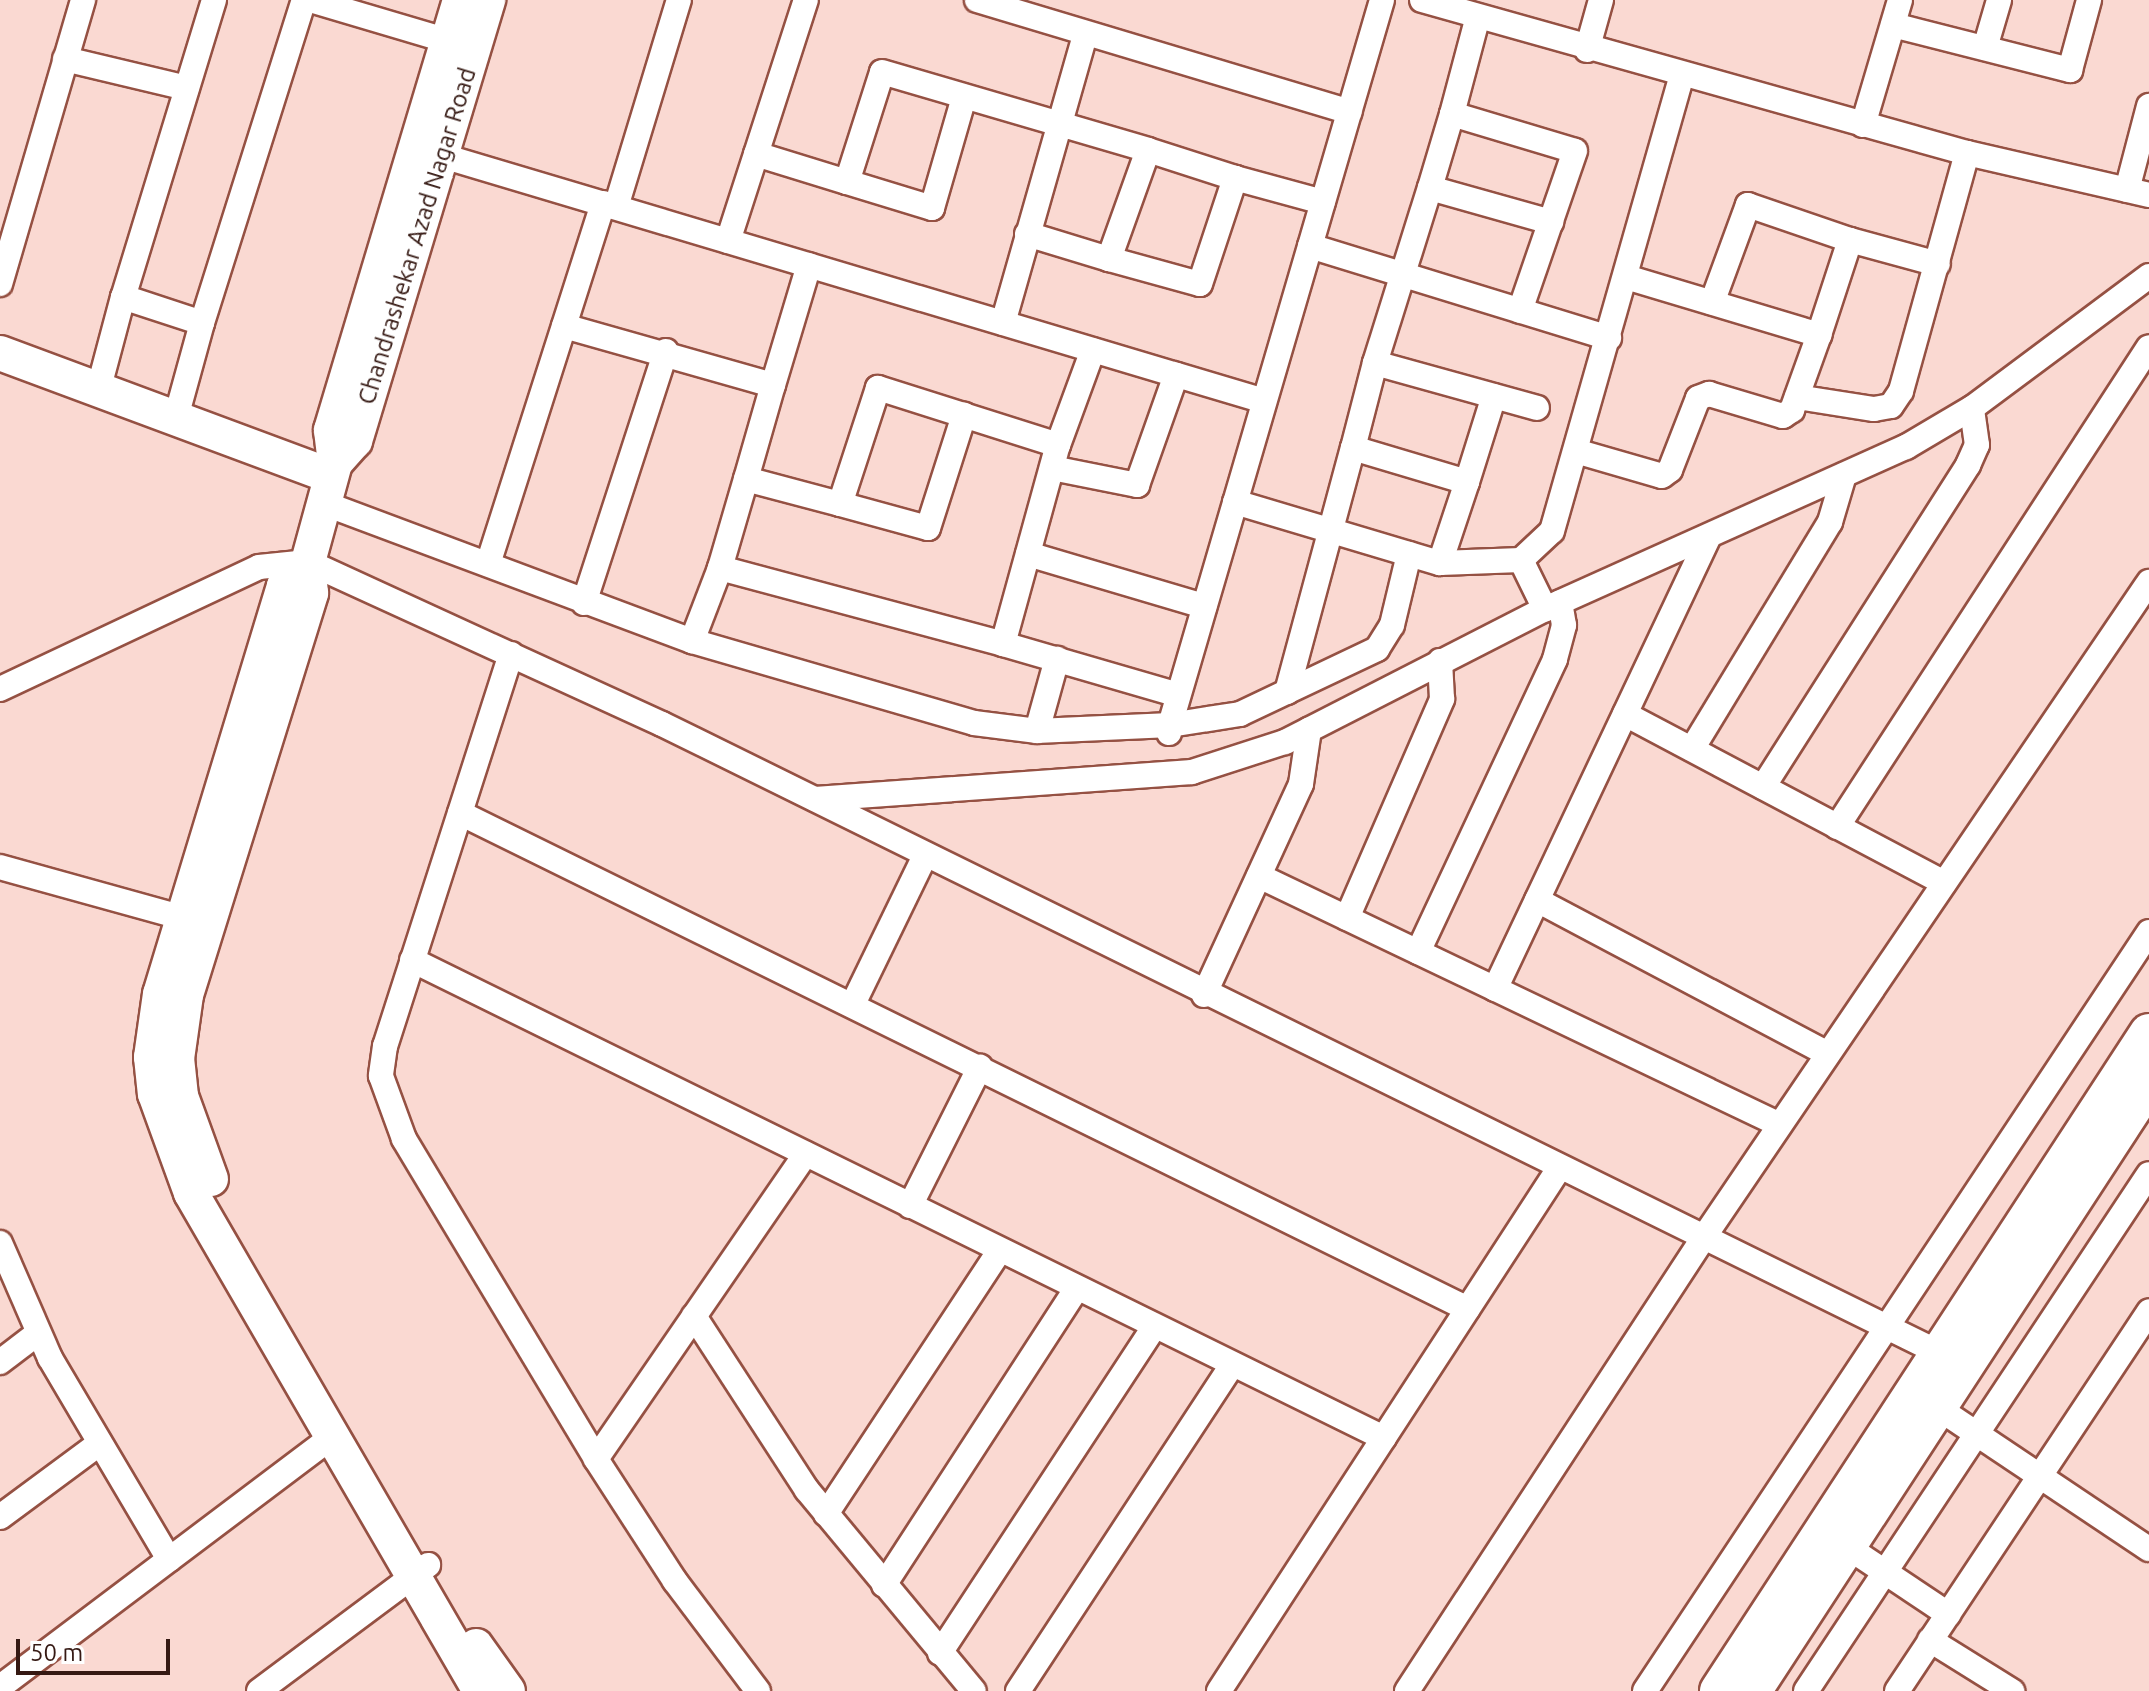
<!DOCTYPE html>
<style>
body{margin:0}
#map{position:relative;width:2149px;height:1691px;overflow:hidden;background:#fad9d2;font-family:Ubuntu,sans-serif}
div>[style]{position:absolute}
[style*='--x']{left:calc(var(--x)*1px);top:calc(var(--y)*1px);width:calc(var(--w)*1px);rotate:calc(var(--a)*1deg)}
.roads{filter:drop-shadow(2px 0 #955143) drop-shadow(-2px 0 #955143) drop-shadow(0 2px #955143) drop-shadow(0 -2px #955143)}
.street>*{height:24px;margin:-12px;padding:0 12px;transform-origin:12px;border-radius:12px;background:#fff}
.secondary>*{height:34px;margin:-17px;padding:0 17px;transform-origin:17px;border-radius:17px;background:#fff}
.primary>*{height:38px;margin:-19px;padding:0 19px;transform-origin:19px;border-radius:19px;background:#fff}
span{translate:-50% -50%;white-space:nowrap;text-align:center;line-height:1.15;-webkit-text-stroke:7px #fff;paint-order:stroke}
.street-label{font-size:24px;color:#351913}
.scale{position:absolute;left:16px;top:1639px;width:154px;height:36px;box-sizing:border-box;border:4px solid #351913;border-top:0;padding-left:10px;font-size:24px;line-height:28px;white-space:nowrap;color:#351913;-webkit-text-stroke:6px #fff;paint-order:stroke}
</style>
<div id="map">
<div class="roads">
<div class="street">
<i style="--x:214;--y:0;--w:311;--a:107"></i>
<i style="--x:123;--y:297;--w:83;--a:18.2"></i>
<i style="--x:202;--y:323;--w:339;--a:-72.5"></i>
<i style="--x:310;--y:0;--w:144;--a:16.5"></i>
<i style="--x:977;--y:0;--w:389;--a:16.7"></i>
<i style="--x:1422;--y:0;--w:566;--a:15.68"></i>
<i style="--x:1967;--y:153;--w:187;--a:13"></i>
<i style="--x:1477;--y:20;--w:97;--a:104.9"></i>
<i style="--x:1452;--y:114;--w:128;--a:16.7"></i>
<i style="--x:1575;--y:151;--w:169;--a:109"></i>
<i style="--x:1893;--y:25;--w:183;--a:14.3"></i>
<i style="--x:2070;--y:70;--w:73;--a:-74.8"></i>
<i style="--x:1985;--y:48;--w:50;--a:-73.7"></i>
<i style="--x:1587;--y:50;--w:52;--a:-74.4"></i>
<i style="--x:65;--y:59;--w:125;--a:13.4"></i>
<i style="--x:1452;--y:114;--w:77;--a:106.6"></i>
<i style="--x:1430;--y:188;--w:126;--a:15.7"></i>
<i style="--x:1863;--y:125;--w:130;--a:-73.5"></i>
<i style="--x:426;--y:151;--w:874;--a:16.61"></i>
<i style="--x:756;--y:154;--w:95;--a:17.1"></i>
<i style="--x:847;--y:182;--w:115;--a:-72.3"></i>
<i style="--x:882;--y:72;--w:277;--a:16.3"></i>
<i style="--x:1235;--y:178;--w:91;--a:15.3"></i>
<i style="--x:847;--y:182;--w:89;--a:17"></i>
<i style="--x:932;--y:208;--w:116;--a:-73.9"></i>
<i style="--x:2127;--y:190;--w:87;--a:-75.3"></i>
<i style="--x:616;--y:207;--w:216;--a:-73.1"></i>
<i style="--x:1027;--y:234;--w:86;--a:17"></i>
<i style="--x:1109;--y:259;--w:94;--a:15.4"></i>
<i style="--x:1200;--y:284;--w:112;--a:-71.7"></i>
<i style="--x:1235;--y:178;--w:91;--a:-162.2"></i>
<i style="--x:1148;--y:150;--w:116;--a:109.7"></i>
<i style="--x:1850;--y:240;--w:91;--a:15.3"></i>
<i style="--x:728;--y:241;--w:253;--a:-72.1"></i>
<i style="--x:1310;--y:246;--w:313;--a:17.1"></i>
<i style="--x:1626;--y:277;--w:202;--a:16.7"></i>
<i style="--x:1819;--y:335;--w:100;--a:-71.9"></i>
<i style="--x:1850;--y:240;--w:108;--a:-161.1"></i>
<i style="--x:1748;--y:205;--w:104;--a:110.2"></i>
<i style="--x:0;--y:284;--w:296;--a:-73.7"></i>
<i style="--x:1003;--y:323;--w:299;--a:-74.1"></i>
<i style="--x:564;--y:326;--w:217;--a:15.8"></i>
<i style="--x:773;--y:385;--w:125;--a:-73.3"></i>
<i style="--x:1375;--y:363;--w:183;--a:-72.6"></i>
<i style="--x:98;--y:391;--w:97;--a:-75.1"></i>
<i style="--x:1797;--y:397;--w:78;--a:8.9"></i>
<i style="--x:1874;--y:409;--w:17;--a:-10"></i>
<i style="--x:1891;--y:406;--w:18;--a:-56"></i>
<i style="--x:1901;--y:391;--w:247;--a:-74.5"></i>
<i style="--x:175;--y:421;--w:102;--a:-74.6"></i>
<i style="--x:1058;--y:445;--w:101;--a:-69.8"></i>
<i style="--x:1579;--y:452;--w:86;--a:16.1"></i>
<i style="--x:1662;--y:476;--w:10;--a:-37"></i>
<i style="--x:1670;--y:470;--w:77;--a:-68.7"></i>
<i style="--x:1698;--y:398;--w:12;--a:-20"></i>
<i style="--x:1709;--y:394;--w:77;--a:16.6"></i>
<i style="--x:1783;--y:416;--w:11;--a:-34"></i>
<i style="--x:1792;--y:410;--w:80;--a:-70.2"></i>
<i style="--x:1052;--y:468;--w:87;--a:11.3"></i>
<i style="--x:1137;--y:485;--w:117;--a:-70.5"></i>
<i style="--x:746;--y:479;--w:93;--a:106.3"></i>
<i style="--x:720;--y:568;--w:293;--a:15"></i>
<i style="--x:1003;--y:644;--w:206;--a:-74.6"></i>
<i style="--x:1058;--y:445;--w:189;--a:-162.4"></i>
<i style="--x:878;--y:388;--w:122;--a:108.1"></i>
<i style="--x:840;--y:504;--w:97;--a:-165.1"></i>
<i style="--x:746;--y:479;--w:98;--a:-74"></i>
<i style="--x:1467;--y:482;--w:90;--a:-72.6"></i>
<i style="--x:1235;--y:502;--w:214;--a:16.6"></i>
<i style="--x:1440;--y:563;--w:85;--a:-71.6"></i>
<i style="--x:1467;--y:482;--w:119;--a:-163.4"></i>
<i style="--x:1353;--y:448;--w:88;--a:-75.5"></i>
<i style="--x:1375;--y:363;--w:168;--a:15.5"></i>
<i style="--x:323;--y:503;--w:394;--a:20.5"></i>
<i style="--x:692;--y:641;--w:294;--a:16.2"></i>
<i style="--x:974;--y:723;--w:64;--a:7.2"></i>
<i style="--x:1037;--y:731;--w:133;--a:-2.6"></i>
<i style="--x:1170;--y:725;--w:755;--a:-73.7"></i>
<i style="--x:840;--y:504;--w:91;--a:15.3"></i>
<i style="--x:928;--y:528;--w:119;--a:-72.3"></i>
<i style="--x:1028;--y:554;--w:184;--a:16.5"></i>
<i style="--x:1521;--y:560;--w:55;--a:63.9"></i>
<i style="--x:1440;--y:563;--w:81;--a:-2.1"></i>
<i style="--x:1521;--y:560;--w:42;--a:-43.1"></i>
<i style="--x:1552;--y:531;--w:473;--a:-74.1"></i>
<i style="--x:488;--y:564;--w:379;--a:-72.3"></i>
<i style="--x:584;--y:603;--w:265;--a:-72"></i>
<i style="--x:692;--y:641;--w:78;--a:-69"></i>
<i style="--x:1003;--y:644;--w:182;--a:16.2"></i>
<i style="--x:511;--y:654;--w:412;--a:107.8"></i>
<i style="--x:385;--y:1046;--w:30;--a:98"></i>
<i style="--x:381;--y:1076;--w:67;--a:69.9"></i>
<i style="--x:404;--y:1139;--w:373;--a:59"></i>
<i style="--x:596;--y:1459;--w:145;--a:57.1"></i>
<i style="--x:675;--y:1581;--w:138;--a:53"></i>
<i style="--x:0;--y:689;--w:286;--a:-25.2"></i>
<i style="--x:259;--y:567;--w:49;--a:-5.8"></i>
<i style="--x:308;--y:562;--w:389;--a:24.6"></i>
<i style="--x:662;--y:724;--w:1436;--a:26.21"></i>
<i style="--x:1287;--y:692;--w:253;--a:-74.9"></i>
<i style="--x:1625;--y:714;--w:361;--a:27.9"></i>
<i style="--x:1037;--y:731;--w:75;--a:-74.5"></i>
<i style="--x:1169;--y:733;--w:8;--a:-83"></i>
<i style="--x:1170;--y:725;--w:71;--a:-8.9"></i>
<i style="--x:1240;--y:714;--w:152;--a:-25.4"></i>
<i style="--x:1377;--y:649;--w:28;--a:-58"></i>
<i style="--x:1392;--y:625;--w:73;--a:-76.5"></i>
<i style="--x:1692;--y:749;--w:266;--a:-58.7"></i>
<i style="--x:1830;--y:522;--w:49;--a:-73.4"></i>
<i style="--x:1763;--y:787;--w:382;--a:-57.5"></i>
<i style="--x:1968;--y:465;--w:22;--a:-66"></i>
<i style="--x:1977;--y:445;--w:37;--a:-98"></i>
<i style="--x:815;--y:799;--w:378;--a:-4.1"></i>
<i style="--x:1192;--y:772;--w:98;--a:-17.9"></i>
<i style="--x:1285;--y:742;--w:292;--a:-27.1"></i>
<i style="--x:1545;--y:609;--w:396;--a:-24.2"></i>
<i style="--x:1906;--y:447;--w:77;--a:-30.6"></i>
<i style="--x:1972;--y:408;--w:221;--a:-36.7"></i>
<i style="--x:460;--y:813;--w:1123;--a:26.2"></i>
<i style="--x:1837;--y:827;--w:572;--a:-56.98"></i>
<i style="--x:0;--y:867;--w:205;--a:15.5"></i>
<i style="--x:1259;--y:876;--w:577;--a:25.54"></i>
<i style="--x:1537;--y:900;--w:329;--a:27.9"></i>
<i style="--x:1347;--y:918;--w:239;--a:-66.5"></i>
<i style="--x:1442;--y:699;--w:38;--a:-93"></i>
<i style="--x:1418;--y:952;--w:323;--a:-64.9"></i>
<i style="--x:1555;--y:659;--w:35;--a:-75"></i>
<i style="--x:1564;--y:625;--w:23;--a:-100"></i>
<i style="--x:412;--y:960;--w:1083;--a:26.19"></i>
<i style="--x:1495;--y:989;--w:501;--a:-64.71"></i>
<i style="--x:1204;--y:995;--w:232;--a:-65.3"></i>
<i style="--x:1301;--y:784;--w:55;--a:-81.6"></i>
<i style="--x:853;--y:1004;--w:165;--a:-64.1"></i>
<i style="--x:910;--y:1206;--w:156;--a:-63.3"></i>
<i style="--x:0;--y:1243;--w:125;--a:66.5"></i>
<i style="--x:50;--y:1358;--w:234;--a:59.4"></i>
<i style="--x:694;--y:1316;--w:207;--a:57"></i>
<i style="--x:807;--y:1490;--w:261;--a:50.3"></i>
<i style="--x:0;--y:1362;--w:48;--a:-37.3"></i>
<i style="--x:1935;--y:1406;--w:257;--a:33.8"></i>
<i style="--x:596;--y:1459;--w:370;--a:-55.5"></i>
<i style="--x:826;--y:1514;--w:316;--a:-56.6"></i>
<i style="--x:0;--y:1517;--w:124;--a:-36.5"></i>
<i style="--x:1846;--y:1546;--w:123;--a:33.7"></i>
<i style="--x:884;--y:1585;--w:354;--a:-57"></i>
<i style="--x:1930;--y:1640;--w:97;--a:31.9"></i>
<i style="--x:940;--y:1653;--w:391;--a:-56.7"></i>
<i style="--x:0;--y:1687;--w:413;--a:-37"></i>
<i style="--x:259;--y:1691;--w:211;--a:-36.7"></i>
<i style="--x:1018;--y:1691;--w:391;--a:-56.7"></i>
<i style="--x:1219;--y:1691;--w:625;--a:-56.95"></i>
<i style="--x:1407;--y:1691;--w:543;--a:-56.81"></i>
<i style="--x:1704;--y:1237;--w:792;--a:-55.81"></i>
<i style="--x:1645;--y:1691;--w:911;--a:-56.41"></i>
<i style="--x:1806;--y:1691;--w:620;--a:-56.44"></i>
<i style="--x:1897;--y:1691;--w:456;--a:-56.4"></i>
</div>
<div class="secondary">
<i style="--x:0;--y:353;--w:353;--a:20.4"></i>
<i style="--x:335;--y:463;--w:30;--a:-48"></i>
<i style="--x:355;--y:441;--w:461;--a:-73.2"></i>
<i style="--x:308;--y:562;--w:34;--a:135"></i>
<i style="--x:284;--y:586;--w:426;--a:106.9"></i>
<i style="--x:160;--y:994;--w:64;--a:98.1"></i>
<i style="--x:151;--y:1057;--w:37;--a:84"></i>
<i style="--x:155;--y:1094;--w:105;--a:70"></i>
<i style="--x:191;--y:1193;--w:576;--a:59.87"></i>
<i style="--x:308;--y:562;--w:103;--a:-74.7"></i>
<i style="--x:335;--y:463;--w:33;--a:-97"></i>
<i style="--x:331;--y:430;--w:449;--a:-73.3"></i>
<i style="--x:211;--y:1179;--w:88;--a:-109.9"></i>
<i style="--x:181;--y:1096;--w:37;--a:-96"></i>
<i style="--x:177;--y:1059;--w:65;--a:-82"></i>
<i style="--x:186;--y:995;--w:421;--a:-72.7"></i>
<i style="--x:311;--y:593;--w:31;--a:-96"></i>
<i style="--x:476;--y:1646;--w:55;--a:54.6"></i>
</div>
<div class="primary">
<i style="--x:1719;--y:1691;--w:786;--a:-56.84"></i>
<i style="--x:1752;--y:1691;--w:726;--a:-56.86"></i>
</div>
</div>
<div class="street-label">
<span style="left:417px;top:236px;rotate:-73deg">Chandrashekar Azad Nagar Road</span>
</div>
<div class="scale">50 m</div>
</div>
